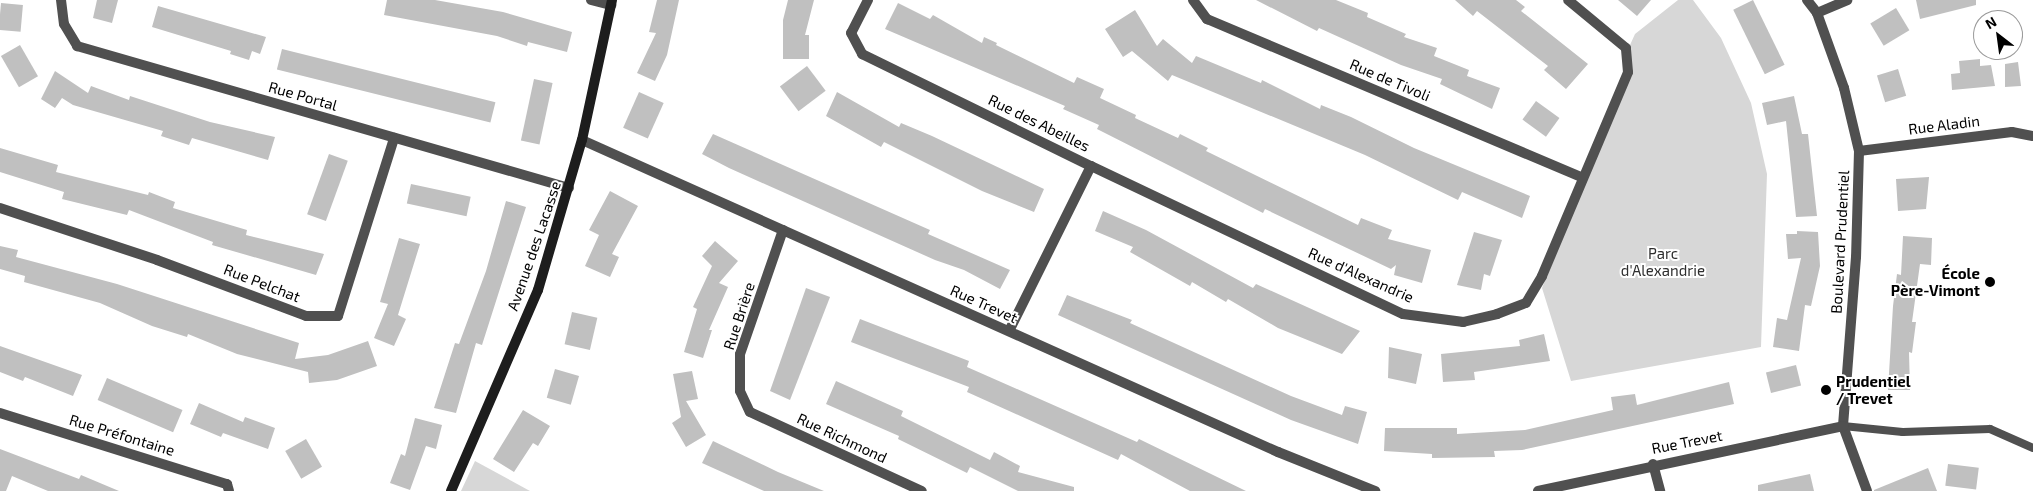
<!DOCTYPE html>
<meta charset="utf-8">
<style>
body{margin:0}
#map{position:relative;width:2033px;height:491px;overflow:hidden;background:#fff;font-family:"Exo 2",sans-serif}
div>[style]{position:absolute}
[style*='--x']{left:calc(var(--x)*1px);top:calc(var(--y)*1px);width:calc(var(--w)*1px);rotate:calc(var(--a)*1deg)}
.green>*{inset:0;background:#d7d7d7}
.building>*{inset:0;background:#c0c0c0;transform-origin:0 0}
.lane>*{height:8px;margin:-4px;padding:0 4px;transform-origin:4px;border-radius:4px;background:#505050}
.street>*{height:10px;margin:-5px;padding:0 5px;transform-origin:5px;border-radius:5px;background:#505050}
.secondary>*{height:10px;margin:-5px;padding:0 5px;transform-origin:5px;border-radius:5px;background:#1d1d1d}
.dots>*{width:14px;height:14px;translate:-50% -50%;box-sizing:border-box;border:2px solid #fff;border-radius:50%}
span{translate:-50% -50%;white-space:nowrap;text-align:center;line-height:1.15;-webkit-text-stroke:4px #fff;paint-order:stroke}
.street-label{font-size:15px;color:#000}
.park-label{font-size:15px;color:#2e2e2e}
.poi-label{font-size:15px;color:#000;font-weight:700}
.right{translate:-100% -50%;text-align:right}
.left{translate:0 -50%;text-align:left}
.north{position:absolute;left:1973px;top:10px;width:50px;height:50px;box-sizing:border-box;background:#fff;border:1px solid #999;border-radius:50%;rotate:330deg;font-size:14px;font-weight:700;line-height:20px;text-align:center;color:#000}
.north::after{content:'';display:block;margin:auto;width:18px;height:22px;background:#000;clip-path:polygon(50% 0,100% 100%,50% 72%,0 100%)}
</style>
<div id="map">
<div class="green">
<i style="clip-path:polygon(1678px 0,1693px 0,1721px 38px,1751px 103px,1767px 174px,1761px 347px,1571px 381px,1542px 288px,1630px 76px,1630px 45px,1635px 34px)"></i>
<i style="clip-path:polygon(475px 461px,530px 491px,461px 491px)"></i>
</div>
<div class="building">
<i style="clip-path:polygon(97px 0,118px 0,112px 23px,93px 18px)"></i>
<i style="clip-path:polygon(387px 0,435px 0,503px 12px,572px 32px,567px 52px,528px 42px,527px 46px,497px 36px,384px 15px)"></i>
<i style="clip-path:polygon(657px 0,679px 0,667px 55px,655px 81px,637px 73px,656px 33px,649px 32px)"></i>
<i style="clip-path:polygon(788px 0,814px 0,805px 35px,809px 35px,809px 59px,783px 59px,783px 20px)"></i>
<i style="clip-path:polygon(1256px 0,1336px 0,1368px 13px,1367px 17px,1406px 34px,1404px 37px,1437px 48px,1434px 56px,1469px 70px,1467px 76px,1500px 88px,1492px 109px,1440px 84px,1442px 79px,1401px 65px,1319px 28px,1317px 31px)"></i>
<i style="clip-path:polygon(1455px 0,1516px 0,1525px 7px,1521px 11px,1588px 64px,1566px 89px,1544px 70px,1548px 66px,1477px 11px,1473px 16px)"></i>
<i style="clip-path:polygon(1618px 0,1651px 0,1637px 16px)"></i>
<i style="left:1753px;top:0;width:72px;height:22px;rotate:64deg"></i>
<i style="clip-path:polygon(1916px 0,1976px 0,1976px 5px,1920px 19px)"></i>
<i style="left:1px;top:3px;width:22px;height:27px;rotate:5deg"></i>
<i style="clip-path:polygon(898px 3px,930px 19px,933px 15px,982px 43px,984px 37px,997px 43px,996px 45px,1074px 83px,1077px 77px,1104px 89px,1100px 98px,1136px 115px,1135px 118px,1178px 138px,1180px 134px,1208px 148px,1206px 151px,1358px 225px,1361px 218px,1392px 230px,1388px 239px,1431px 250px,1422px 283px,1394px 275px,1396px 265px,1391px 269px,1265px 209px,1263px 213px,1097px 129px,1099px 125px,1063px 109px,1065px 106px,885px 29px)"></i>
<i style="clip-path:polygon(158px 6px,266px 37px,260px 54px,252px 51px,249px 60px,230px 54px,231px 51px,152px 27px)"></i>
<i style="left:1896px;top:8px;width:26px;height:30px;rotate:59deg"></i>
<i style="clip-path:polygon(1135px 10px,1157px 46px,1163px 39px,1192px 63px,1196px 56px,1261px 83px,1262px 80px,1320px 109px,1321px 105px,1351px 117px,1414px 148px,1530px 196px,1522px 218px,1462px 192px,1458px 200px,1365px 155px,1172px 75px,1168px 81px,1132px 51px,1123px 57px,1105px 29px)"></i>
<i style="left:20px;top:45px;width:36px;height:22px;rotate:60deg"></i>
<i style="left:282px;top:49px;width:220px;height:21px;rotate:14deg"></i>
<i style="clip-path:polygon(1980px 59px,1980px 66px,1991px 65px,1995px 86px,1952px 90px,1951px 74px,1960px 73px,1959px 61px)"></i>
<i style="clip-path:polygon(2018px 62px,2021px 86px,2005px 87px,2005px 64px)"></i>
<i style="left:807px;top:66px;width:31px;height:34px;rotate:53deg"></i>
<i style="left:1898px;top:69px;width:28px;height:22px;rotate:73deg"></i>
<i style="clip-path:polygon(55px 71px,88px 93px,91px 86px,129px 100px,130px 96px,210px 122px,275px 137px,268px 160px,192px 138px,189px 145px,161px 136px,163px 131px,73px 105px,62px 98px,55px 108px,41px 99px)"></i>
<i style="left:534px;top:79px;width:19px;height:63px;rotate:12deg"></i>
<i style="left:639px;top:92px;width:27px;height:39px;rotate:24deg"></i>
<i style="clip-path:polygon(837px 92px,899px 127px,901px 123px,932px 136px,1044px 189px,1034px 212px,982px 191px,884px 142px,881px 147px,826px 116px)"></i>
<i style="clip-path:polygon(1794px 96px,1802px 134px,1808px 134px,1817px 216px,1796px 217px,1786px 121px,1767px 125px,1762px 103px)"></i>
<i style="left:1536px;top:101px;width:29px;height:23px;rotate:36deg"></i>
<i style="clip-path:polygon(713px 134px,930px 230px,928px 234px,1010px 270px,1000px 289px,964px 270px,935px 260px,729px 168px,702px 154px)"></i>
<i style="clip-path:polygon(0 148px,58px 165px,56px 172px,148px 195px,149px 192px,175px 202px,173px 208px,247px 230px,246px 235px,324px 254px,316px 275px,212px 245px,213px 242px,129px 210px,127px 215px,62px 199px,64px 192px,0 172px)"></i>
<i style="left:329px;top:154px;width:20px;height:64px;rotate:20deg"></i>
<i style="clip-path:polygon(1929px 177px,1926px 209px,1898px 211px,1896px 179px)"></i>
<i style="left:411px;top:184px;width:61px;height:20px;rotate:12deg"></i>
<i style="clip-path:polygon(610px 191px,638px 206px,612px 254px,619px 257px,610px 277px,585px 266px,599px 235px,589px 230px)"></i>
<i style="clip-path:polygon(506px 201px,526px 207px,482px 345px,476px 343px,456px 413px,434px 408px,455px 343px,459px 344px,486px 271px)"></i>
<i style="clip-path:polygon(1103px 211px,1146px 230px,1253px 288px,1256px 284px,1360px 331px,1342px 354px,1278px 328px,1228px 299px,1226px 302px,1192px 282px,1190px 286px,1130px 252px,1133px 247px,1095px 231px)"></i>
<i style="clip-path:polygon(1797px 231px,1818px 232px,1820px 266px,1811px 306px,1805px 305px,1799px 351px,1773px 347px,1777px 318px,1787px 320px,1801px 258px,1788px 259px,1786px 234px,1797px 234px)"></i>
<i style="clip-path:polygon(1474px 232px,1502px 240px,1490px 276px,1484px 274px,1481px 290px,1457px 285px)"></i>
<i style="clip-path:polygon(1903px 236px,1932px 238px,1931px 265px,1920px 264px,1912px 322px,1916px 322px,1912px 353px,1909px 352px,1910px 390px,1888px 390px,1893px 306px,1897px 274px,1901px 275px)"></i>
<i style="clip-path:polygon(399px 238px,420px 244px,398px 315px,406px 319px,394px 346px,374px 338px,388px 304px,380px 302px)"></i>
<i style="clip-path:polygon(715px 241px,738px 261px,719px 283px,728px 287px,709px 330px,712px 330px,703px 358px,684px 352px,697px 309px,693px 307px,712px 266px,702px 256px)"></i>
<i style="clip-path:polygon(0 246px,18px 250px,16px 257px,117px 284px,299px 343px,295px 359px,328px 355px,368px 341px,377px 366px,337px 380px,309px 383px,308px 372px,237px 354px,188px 334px,187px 337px,152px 326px,100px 303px,24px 282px,25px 276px,0 269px)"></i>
<i style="clip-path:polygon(806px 288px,830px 297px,790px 400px,770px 391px)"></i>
<i style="clip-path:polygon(1067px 295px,1132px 320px,1130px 323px,1291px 396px,1342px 415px,1345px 406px,1367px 412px,1358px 444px,1291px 420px,1058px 315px)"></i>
<i style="left:572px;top:312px;width:26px;height:33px;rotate:13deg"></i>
<i style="clip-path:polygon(860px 319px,969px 361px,967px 367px,1137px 442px,1139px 439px,1246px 491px,1190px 491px,1121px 454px,1118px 460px,967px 392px,969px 387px,851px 342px)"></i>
<i style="clip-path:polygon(1544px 334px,1550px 361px,1474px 372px,1475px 380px,1443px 382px,1441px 354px,1520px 346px,1519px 340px)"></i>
<i style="clip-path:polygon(0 346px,82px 375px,73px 396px,25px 377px,23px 381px,0 372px)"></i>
<i style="clip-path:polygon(1389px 347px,1422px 354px,1416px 384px,1388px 378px)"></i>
<i style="left:1796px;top:365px;width:21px;height:31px;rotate:76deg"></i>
<i style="left:555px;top:369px;width:25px;height:30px;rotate:16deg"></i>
<i style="clip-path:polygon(692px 371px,698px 399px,686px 401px,706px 435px,686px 447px,672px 423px,681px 417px,673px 374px)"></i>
<i style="left:107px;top:378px;width:82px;height:24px;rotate:23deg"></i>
<i style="clip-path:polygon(836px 381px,903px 411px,901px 416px,990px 460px,994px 452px,1020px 466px,1018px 472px,1074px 487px,1074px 491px,1018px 491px,970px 467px,967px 473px,898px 439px,899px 436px,826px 404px)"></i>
<i style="clip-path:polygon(1729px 382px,1734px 404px,1522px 450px,1494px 451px,1495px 457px,1432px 458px,1432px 454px,1384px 451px,1385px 428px,1457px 428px,1457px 434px,1525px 430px,1613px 410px,1611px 397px,1635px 394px,1637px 405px)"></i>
<i style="clip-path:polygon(199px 403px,243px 422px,245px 417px,275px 428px,268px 449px,223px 433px,221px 437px,190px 424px)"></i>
<i style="clip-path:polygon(523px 410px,550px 426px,538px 446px,533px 443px,514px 472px,493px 459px)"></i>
<i style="clip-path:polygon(415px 418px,442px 425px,436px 449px,426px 446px,410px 490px,390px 483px,401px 454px,405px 456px)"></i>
<i style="left:306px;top:439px;width:32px;height:24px;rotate:60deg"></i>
<i style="clip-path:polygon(713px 441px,778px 472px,824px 491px,764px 491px,702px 463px)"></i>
<i style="clip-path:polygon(0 449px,79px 479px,81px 475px,119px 491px,48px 491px,12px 476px,6px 491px,0 491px)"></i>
<i style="left:1948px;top:464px;width:31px;height:22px;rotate:7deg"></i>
<i style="clip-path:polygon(1928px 468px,1937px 491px,1874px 491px,1874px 490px)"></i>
<i style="clip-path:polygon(1810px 474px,1814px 491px,1758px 491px,1758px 485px)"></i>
</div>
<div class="lane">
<i style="--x:1843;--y:426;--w:60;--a:5.7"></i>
<i style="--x:1903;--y:432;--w:87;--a:-2"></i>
<i style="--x:1990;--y:429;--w:47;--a:23.8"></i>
</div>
<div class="street">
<i style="--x:61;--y:0;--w:24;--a:83"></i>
<i style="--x:64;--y:24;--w:26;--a:59"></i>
<i style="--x:77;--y:46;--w:512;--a:16.1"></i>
<i style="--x:591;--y:0;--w:21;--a:14"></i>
<i style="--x:868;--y:0;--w:37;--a:117"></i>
<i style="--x:851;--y:33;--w:24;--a:62"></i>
<i style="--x:862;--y:54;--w:255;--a:26.1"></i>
<i style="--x:1091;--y:166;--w:184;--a:116.4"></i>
<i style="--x:1193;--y:0;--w:24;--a:54"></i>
<i style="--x:1207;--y:19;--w:408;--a:22.9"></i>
<i style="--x:1807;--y:0;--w:16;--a:52"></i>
<i style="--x:1817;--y:13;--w:80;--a:70.2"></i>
<i style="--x:1844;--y:88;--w:65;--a:76.6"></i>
<i style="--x:1859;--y:151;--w:106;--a:91.6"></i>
<i style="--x:1856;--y:257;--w:169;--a:94.4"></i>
<i style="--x:1843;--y:426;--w:69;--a:69.7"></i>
<i style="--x:1817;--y:13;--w:33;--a:-23"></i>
<i style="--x:582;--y:140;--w:763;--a:24.15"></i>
<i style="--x:1278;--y:452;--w:105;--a:21.9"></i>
<i style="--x:1859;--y:151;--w:154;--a:-7.1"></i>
<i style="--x:2012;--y:132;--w:21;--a:11"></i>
<i style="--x:1091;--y:166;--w:345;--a:25.4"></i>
<i style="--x:1403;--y:314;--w:61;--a:7.6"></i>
<i style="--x:1463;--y:322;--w:35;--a:-13"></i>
<i style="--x:1497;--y:314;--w:31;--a:-21"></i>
<i style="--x:1526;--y:303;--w:31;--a:-59"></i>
<i style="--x:1542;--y:276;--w:221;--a:-67.1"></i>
<i style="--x:1628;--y:72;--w:24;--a:-95"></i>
<i style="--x:1626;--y:48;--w:75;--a:-140.4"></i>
<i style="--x:0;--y:208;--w:165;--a:18.3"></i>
<i style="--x:157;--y:260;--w:159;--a:20.6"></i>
<i style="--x:306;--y:316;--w:32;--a:0"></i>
<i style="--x:338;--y:316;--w:187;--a:-72.5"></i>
<i style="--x:783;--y:230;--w:131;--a:109.1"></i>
<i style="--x:740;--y:354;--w:37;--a:90"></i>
<i style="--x:740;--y:391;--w:23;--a:65"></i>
<i style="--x:750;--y:412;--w:189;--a:24.7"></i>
<i style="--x:0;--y:413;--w:238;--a:17.4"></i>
<i style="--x:227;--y:484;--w:7;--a:74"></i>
<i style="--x:1653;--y:464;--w:28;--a:75"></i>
<i style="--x:1538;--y:491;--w:312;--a:-12"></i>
</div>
<div class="secondary">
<i style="--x:451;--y:491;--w:219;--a:-66.6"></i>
<i style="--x:538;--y:290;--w:156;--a:-73.7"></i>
<i style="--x:582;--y:140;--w:143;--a:-77.9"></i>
</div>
<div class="dots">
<i style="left:1990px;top:282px;background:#000"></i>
<i style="left:1826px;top:390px;background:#000"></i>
</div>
<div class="street-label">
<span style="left:1390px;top:80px;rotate:23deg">Rue de Tivoli</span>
<span style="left:303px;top:96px;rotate:16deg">Rue Portal</span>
<span style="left:1039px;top:123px;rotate:26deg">Rue des Abeilles</span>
<span style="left:1944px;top:125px;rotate:-7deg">Rue Aladin</span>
<span style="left:1840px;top:242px;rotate:-87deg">Boulevard Prudentiel</span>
<span style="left:534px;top:246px;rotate:-71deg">Avenue des Lacasse</span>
<span style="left:1361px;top:275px;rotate:24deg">Rue d'Alexandrie</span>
<span style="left:262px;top:283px;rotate:21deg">Rue Pelchat</span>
<span style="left:984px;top:304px;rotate:24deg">Rue Trevet</span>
<span style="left:739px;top:316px;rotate:-72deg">Rue Brière</span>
<span style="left:122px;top:435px;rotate:17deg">Rue Préfontaine</span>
<span style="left:842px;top:438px;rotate:25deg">Rue Richmond</span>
<span style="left:1687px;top:442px;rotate:-11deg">Rue Trevet</span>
</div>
<div class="park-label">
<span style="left:1663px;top:262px">Parc<br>d'Alexandrie</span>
</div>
<div class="poi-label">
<span class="right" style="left:1980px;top:282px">École<br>Père-Vimont</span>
<span class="left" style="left:1836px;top:390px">Prudentiel<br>/ Trevet</span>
</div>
<div class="north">N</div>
</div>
